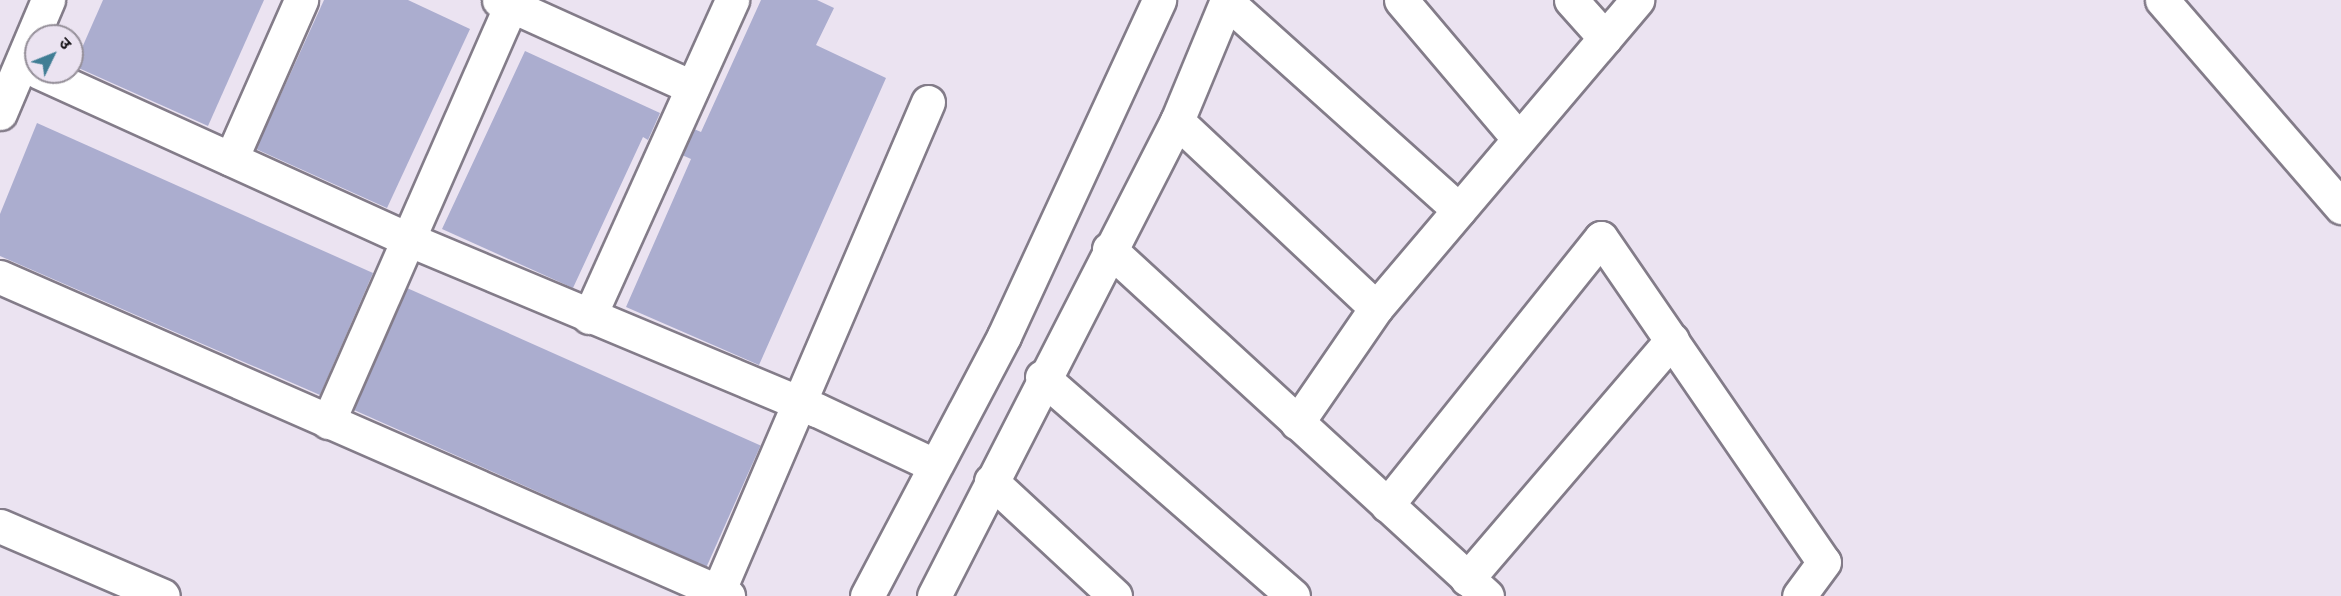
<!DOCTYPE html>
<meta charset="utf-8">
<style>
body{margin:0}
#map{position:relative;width:2341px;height:596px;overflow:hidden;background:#ebe3f1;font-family:Ubuntu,"Noto Sans Devanagari",sans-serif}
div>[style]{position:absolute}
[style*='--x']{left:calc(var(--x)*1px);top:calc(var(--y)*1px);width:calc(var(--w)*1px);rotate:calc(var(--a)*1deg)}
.building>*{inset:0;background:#abadcf;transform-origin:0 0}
.roads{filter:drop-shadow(2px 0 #837c89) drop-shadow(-2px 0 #837c89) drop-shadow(0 2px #837c89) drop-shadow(0 -2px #837c89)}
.minor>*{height:33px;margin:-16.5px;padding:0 16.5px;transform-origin:16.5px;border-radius:16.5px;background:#fff}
span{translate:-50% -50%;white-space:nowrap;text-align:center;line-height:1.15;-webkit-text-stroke:4.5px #ebe3f1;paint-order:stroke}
.north{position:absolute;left:24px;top:24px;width:60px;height:60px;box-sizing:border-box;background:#ebe3f1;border:2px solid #958f99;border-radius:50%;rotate:47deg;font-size:16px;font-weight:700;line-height:24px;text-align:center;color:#131014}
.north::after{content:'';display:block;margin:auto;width:21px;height:27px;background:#407d94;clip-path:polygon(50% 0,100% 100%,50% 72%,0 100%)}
</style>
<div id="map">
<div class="building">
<i style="clip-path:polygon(103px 0,264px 0,208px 126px,74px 66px)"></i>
<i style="clip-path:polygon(324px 0,408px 0,470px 29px,387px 208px,256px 149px)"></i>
<i style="clip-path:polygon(761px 0,817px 0,834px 8px,816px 45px,886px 78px,759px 365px,626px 307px,691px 159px,682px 155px,694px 129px,701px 132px)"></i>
<i style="clip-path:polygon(525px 51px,660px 113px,648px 140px,643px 137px,573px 288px,442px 229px)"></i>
<i style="clip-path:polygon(37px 123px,373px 273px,320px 395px,0 256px,0 214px)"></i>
<i style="left:407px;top:288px;width:387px;height:133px;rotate:24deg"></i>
</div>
<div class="roads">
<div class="minor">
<i style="--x:499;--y:0;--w:212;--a:24.3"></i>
<i style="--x:1401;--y:0;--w:182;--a:49.7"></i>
<i style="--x:1571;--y:0;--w:51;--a:48.2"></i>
<i style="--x:2162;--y:0;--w:274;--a:49.1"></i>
<i style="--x:1226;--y:1;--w:313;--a:41.9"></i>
<i style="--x:39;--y:72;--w:407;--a:24.4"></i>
<i style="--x:410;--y:240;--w:441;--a:22.7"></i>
<i style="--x:817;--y:410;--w:129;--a:25.2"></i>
<i style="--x:0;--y:113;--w:123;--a:-67"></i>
<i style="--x:1177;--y:121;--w:273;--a:43.2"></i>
<i style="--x:231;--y:159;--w:174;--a:-66.2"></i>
<i style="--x:1109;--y:249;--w:513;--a:42.55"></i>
<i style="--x:0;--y:277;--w:795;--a:23.66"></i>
<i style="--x:589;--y:317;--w:348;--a:-65.7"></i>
<i style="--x:1042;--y:377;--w:333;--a:41.1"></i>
<i style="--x:328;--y:422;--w:454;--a:-66.3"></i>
<i style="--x:1297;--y:423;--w:140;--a:-55.5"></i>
<i style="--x:1376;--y:308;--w:404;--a:-49.7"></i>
<i style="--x:991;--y:481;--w:169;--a:42.8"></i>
<i style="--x:1387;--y:505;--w:342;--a:-51.3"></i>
<i style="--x:1601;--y:238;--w:393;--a:55.5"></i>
<i style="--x:1824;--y:562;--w:42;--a:126.3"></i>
<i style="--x:0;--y:526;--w:177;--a:23.2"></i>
<i style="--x:1467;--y:579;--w:315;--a:-49.4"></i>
<i style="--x:718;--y:592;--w:533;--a:-66.8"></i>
<i style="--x:867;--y:596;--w:294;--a:-62.2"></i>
<i style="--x:1004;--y:336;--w:370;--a:-65.2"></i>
<i style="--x:934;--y:596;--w:534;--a:-62.91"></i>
<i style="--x:1177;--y:121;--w:131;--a:-67.5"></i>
</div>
</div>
<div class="north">उ</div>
</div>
